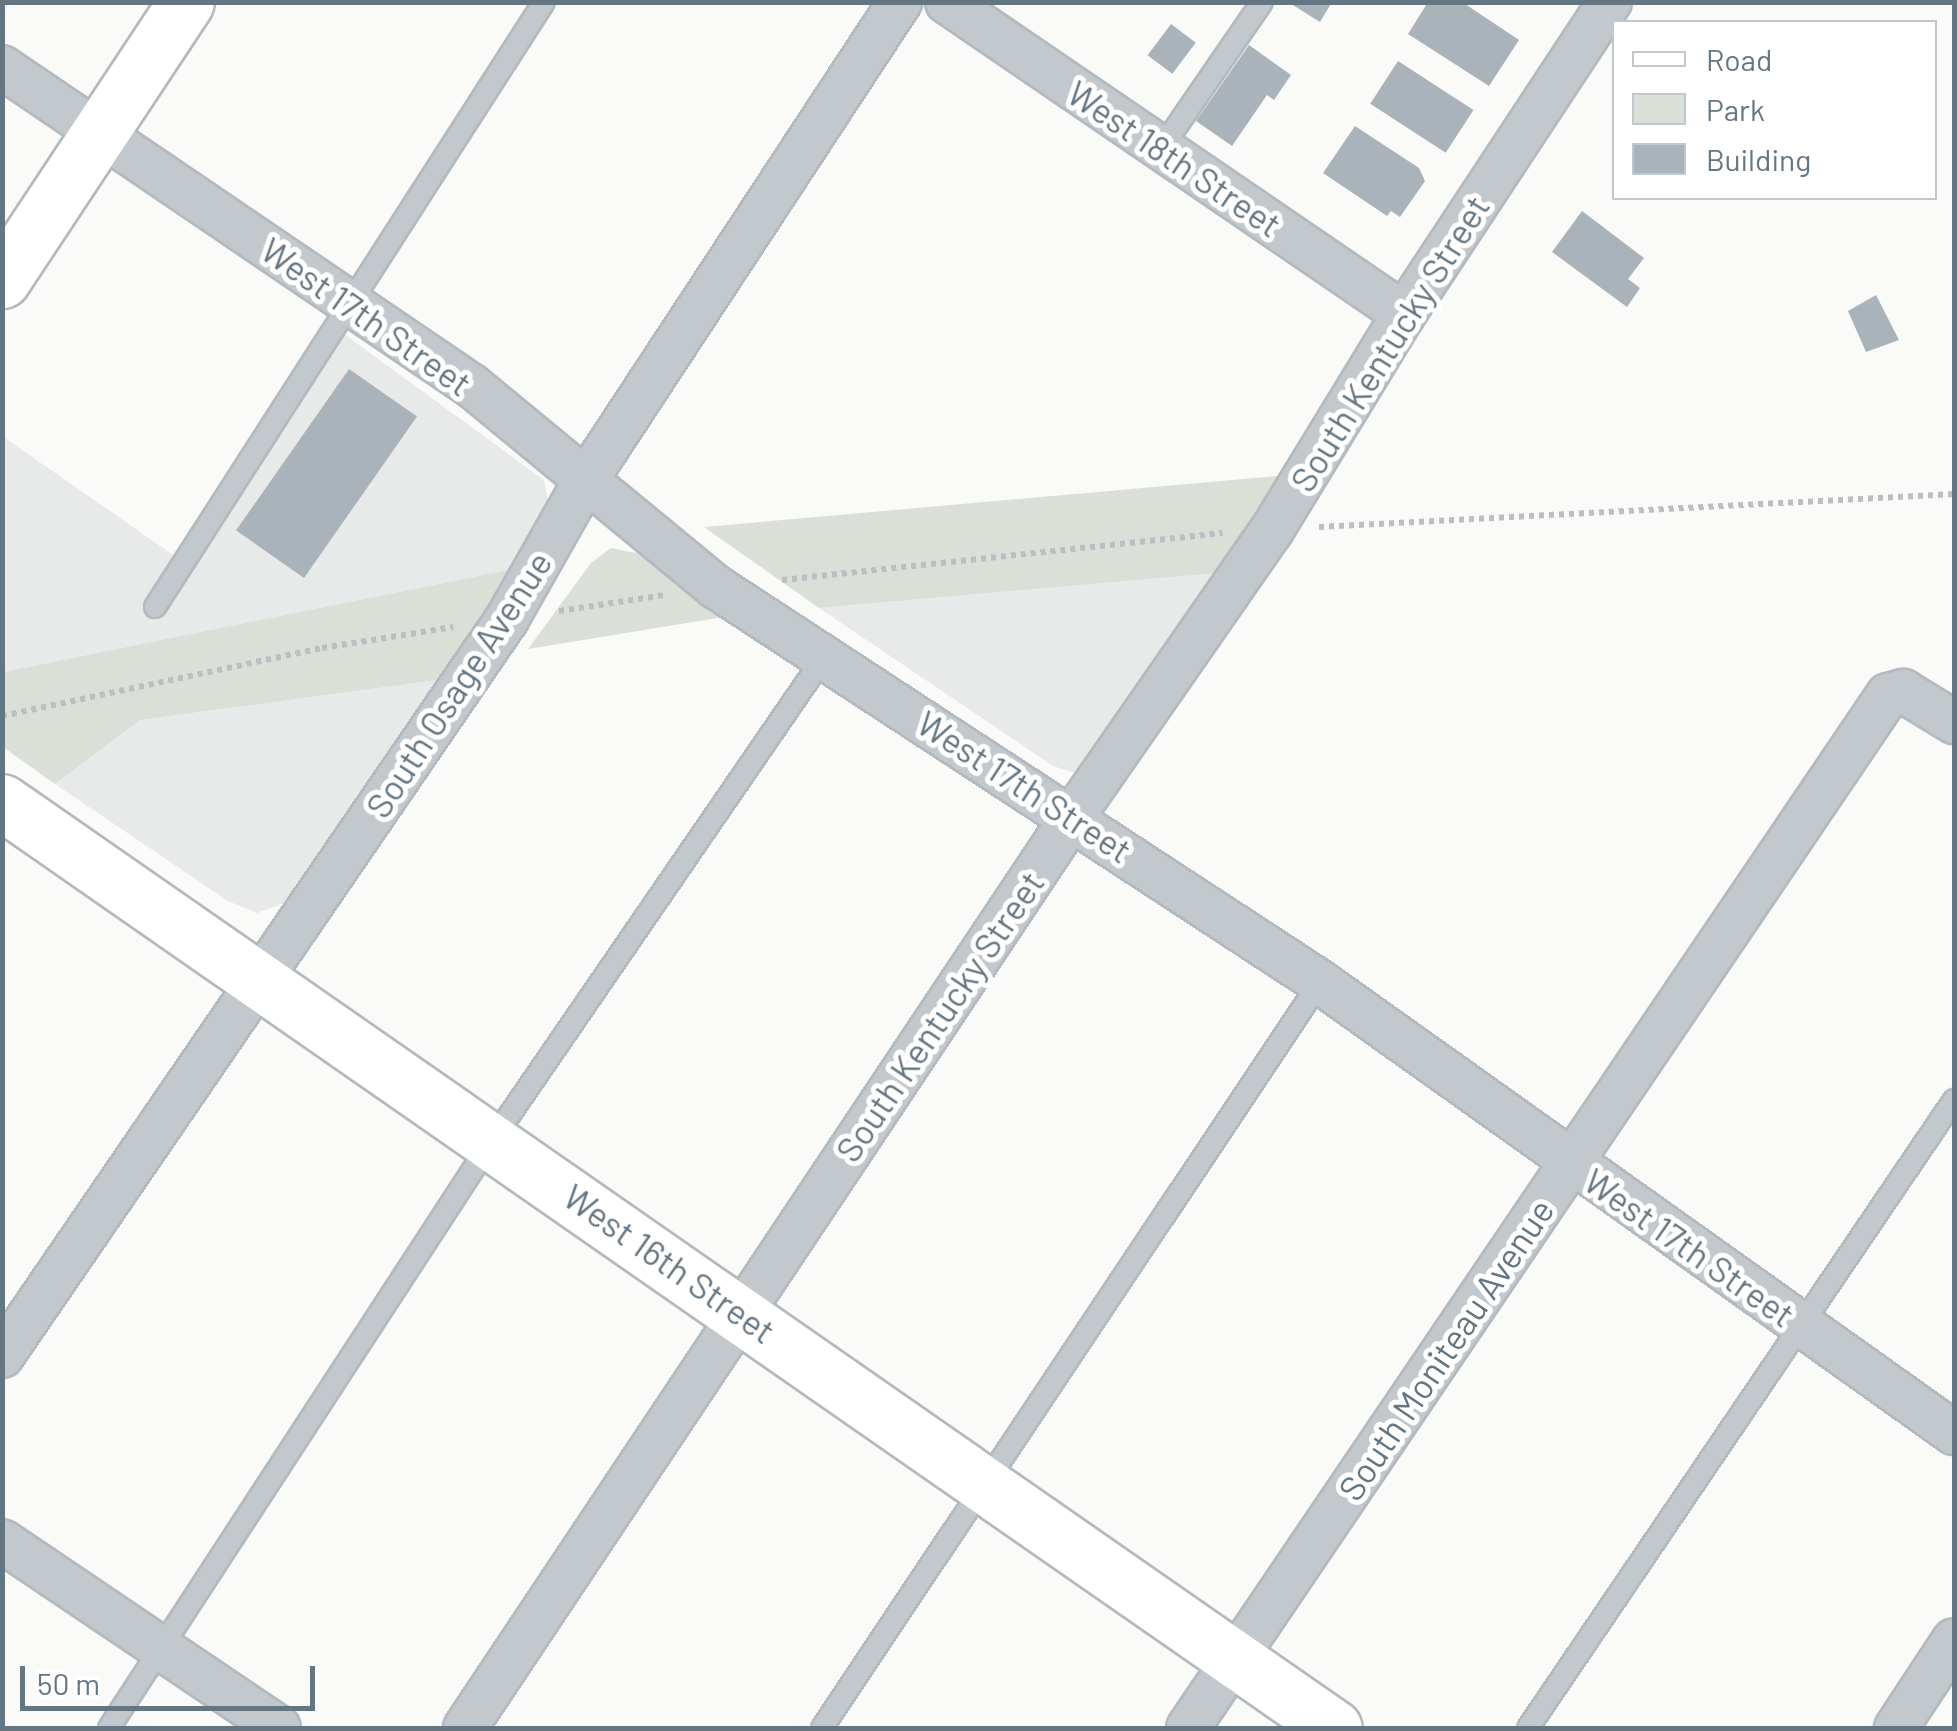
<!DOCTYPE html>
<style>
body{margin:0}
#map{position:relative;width:1957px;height:1731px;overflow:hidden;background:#fafaf8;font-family:Barlow,sans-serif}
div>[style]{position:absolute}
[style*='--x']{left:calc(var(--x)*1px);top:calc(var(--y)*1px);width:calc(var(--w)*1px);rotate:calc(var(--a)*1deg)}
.built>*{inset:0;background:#e8e9e9}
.green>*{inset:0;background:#dadfd7}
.building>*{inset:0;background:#aab3b9;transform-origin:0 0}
.path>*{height:6px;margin-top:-3px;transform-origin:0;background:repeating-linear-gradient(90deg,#bbbfc2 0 5px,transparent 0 10px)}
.roads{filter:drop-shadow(2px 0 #b3babf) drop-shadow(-2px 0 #b3babf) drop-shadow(0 2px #b3babf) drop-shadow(0 -2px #b3babf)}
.lane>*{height:20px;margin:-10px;padding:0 10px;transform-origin:10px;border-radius:10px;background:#c3c8cc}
.street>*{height:42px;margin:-21px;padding:0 21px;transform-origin:21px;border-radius:21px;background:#c3c8cc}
.secondary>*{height:55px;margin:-27.5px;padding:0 27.5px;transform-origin:27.5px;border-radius:27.5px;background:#fff}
span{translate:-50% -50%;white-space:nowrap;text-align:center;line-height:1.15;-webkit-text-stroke:10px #fff;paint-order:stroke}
.street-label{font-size:35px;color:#657683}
.frame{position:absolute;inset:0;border:5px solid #657683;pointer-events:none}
.legend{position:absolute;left:1612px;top:20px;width:325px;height:180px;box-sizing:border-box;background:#fff;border:2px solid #c1c8cd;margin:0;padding:12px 18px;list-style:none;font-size:30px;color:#657683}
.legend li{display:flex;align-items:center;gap:20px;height:50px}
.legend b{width:50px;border:2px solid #c1c8cd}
.scale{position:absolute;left:20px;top:1666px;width:295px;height:45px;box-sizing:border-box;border:5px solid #657683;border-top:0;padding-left:12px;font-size:30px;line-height:35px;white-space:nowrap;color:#657683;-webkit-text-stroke:8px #fff;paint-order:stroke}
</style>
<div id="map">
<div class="built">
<i style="clip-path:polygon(336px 328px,544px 480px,551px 517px,517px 568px,3px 672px,2px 436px,179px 559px)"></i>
<i style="clip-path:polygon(1230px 572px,1098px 760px,1075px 773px,1053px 766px,819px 608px)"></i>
<i style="clip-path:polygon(438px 680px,287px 902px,257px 913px,228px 901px,55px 784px,140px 720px)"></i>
</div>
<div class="green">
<i style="clip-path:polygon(1289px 475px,1230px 572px,819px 608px,704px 527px)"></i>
<i style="clip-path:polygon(611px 548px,646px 555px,736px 615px,528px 649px,591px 563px)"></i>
<i style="clip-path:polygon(517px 568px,438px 680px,140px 720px,55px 784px,3px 747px,3px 672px)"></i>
</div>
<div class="building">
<i style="clip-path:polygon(1288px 2px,1332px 2px,1320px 22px)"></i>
<i style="clip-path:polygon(1428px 2px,1462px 2px,1519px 40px,1489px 86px,1408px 34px)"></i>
<i style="left:1171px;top:24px;width:31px;height:39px;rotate:37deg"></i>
<i style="clip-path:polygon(1249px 45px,1291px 75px,1274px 100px,1267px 95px,1232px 146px,1196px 121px)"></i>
<i style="left:1398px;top:61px;width:90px;height:51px;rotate:33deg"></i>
<i style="clip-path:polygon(1355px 126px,1419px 168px,1425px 181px,1400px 217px,1391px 211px,1387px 216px,1323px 173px)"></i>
<i style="clip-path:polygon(1582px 211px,1644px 258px,1628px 279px,1640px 288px,1627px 307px,1552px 252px)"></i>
<i style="clip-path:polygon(1876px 295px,1899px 340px,1866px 352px,1848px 311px)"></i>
<i style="left:349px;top:369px;width:83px;height:197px;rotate:35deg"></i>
</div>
<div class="path">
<i style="--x:1319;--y:527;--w:636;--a:-2.97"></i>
<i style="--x:782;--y:580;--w:443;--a:-6.1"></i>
<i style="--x:559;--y:611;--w:107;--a:-8.6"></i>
<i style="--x:2;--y:716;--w:327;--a:-12"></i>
<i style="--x:322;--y:648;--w:133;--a:-9.1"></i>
</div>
<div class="roads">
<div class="lane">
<i style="--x:1161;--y:149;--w:178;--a:-55.5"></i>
<i style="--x:155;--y:607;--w:719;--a:-57.26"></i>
<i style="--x:109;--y:1728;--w:703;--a:-56.9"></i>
<i style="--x:493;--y:1139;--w:585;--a:-55.52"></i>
<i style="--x:822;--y:1728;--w:897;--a:-56.27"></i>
<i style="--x:1528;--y:1728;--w:759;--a:-55.85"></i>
</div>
<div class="street">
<i style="--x:947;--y:2;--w:553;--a:34.32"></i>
<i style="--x:2;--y:67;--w:568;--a:34.17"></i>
<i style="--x:472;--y:386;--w:316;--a:39.5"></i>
<i style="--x:716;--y:587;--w:722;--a:33.18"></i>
<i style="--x:1320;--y:982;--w:778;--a:35.43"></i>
<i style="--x:2;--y:1356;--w:893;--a:-55.58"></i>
<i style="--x:507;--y:619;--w:156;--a:-60.5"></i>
<i style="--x:584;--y:483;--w:576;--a:-56.7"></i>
<i style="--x:2;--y:1541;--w:334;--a:34"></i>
<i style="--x:465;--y:1728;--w:1096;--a:-56.31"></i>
<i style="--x:1073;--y:816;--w:348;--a:-55.2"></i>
<i style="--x:1272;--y:530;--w:253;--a:-58.6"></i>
<i style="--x:1404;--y:314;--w:374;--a:-56.6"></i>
<i style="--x:1188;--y:1728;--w:1248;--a:-55.88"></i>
<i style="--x:1888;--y:695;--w:16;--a:-15"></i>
<i style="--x:1903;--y:691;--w:60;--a:31.3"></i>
<i style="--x:1896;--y:1728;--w:105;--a:-56.6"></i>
</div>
<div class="secondary">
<i style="--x:2;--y:280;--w:333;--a:-56.5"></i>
<i style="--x:2;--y:802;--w:1622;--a:34.81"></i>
</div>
</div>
<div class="street-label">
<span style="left:1175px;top:158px;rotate:34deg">West 18th Street</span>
<span style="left:367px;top:316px;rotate:35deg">West 17th Street</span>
<span style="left:1389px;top:343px;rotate:-58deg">South Kentucky Street</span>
<span style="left:458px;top:684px;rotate:-57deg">South Osage Avenue</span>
<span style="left:1025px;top:786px;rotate:33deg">West 17th Street</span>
<span style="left:939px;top:1016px;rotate:-56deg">South Kentucky Street</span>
<span style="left:1690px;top:1247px;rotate:35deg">West 17th Street</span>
<span style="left:670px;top:1263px;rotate:35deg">West 16th Street</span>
<span style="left:1445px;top:1349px;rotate:-56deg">South Moniteau Avenue</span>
</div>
<div class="frame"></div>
<ul class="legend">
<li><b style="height:12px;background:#fff"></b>Road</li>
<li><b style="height:28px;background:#dadfd7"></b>Park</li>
<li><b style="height:28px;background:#aab3b9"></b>Building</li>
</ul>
<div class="scale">50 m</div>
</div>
